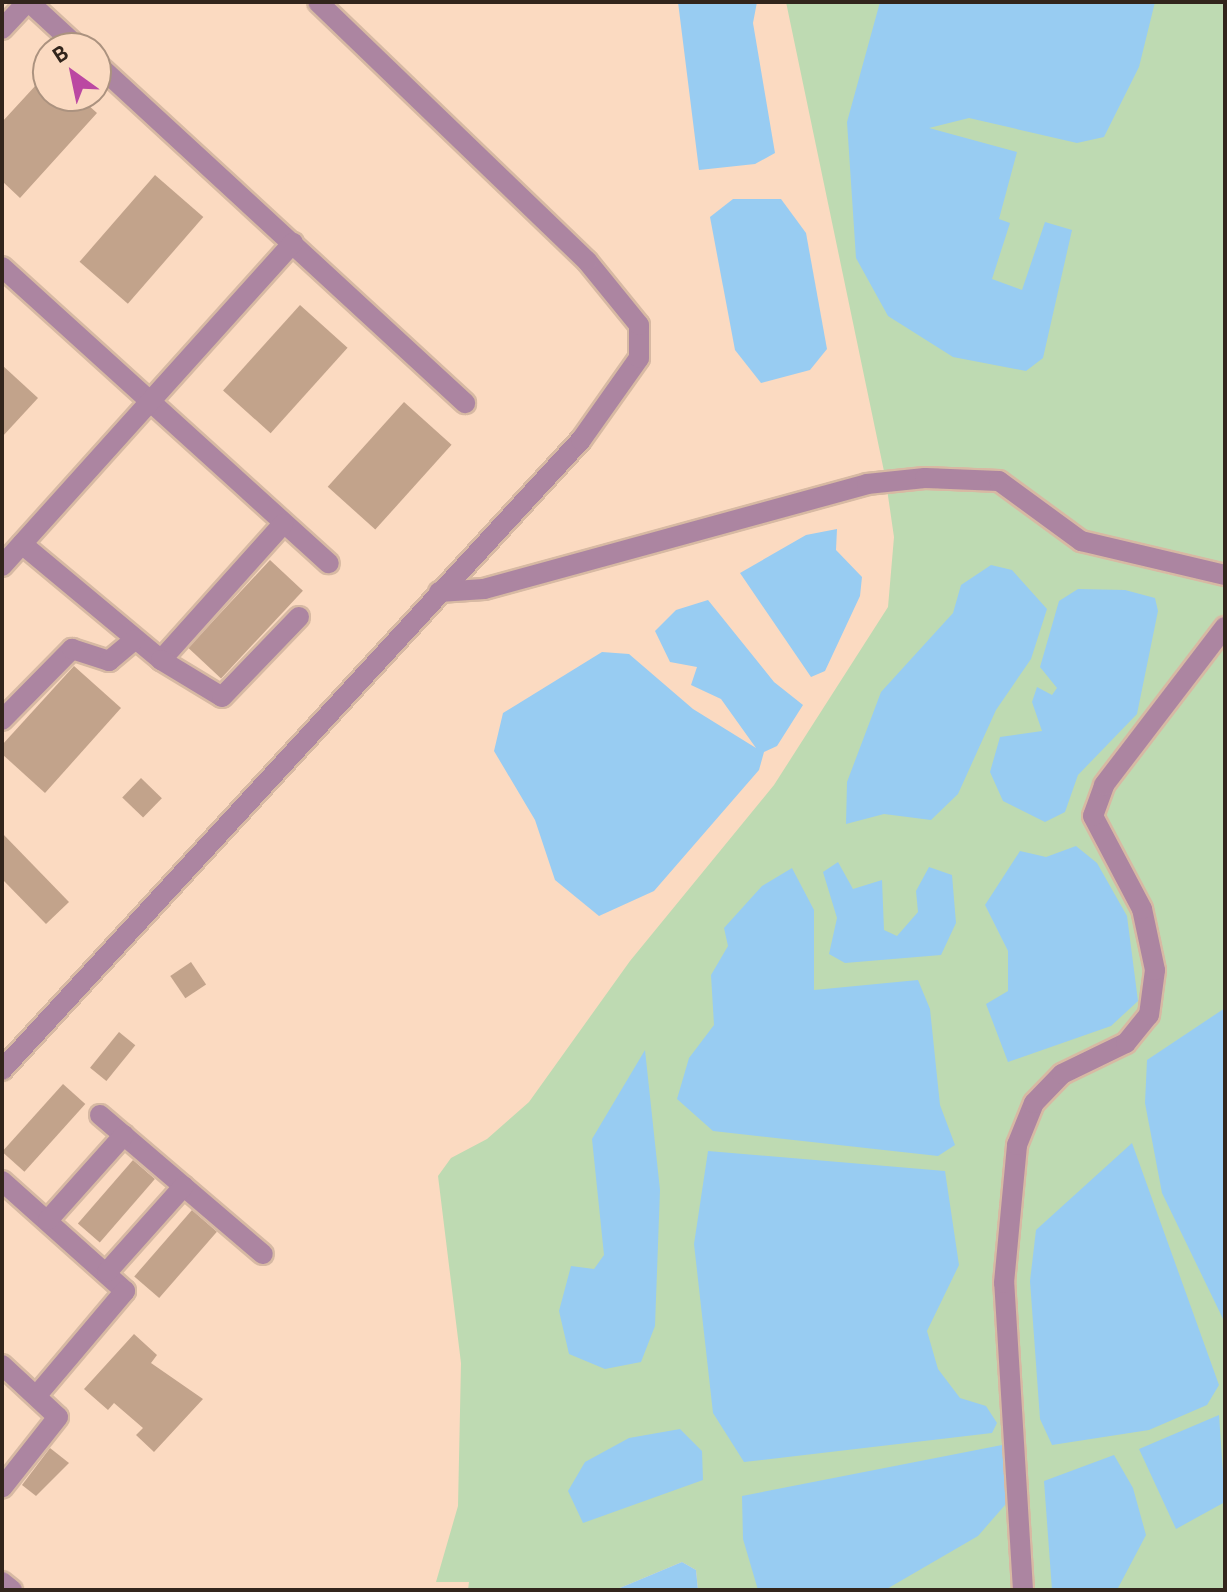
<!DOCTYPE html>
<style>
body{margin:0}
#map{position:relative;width:1227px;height:1592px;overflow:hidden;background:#fbdac1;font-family:"Archivo Narrow",sans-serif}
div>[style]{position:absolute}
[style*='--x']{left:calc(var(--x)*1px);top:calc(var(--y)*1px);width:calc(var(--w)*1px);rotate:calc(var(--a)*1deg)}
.green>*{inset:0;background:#bedab2}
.water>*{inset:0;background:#98ccf2}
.building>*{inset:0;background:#c2a38b;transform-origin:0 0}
.roads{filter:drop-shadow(2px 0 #d7b9a3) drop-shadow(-2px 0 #d7b9a3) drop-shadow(0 2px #d7b9a3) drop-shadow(0 -2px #d7b9a3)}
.minor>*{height:20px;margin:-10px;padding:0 10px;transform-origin:10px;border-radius:10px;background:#ac85a1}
span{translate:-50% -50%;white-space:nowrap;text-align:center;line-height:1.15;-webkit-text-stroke:7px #fbdac1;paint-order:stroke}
.frame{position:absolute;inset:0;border:4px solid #32251c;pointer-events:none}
.north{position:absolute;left:32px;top:32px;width:80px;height:80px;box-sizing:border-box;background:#fbdac1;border:2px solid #ab927f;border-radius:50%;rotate:327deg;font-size:22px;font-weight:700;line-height:32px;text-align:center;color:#32251c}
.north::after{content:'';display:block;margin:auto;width:28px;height:36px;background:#bb48a2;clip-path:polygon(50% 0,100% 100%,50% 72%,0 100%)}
</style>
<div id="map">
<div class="green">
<i style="clip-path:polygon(786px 2px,1225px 2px,1225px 568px,1084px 535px,1014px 488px,885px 476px)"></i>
<i style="clip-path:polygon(925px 485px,996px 487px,1078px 547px,1171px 575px,1225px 581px,1225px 616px,1178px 673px,1086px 816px,1136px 910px,1149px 969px,1143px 1012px,1122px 1038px,1059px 1068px,1011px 1144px,1016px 1590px,698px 1590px,696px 1570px,682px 1562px,615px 1590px,468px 1590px,469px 1582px,436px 1582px,458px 1506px,461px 1363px,438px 1176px,451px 1158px,487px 1139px,529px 1102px,630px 961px,774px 785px,888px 607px,894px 537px,887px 489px)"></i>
<i style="clip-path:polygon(1225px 637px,1225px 1590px,1029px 1590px,1011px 1282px,1024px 1146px,1040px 1106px,1065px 1080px,1131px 1047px,1162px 969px,1100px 815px,1110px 787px)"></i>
</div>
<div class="water">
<i style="clip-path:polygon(678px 2px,757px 2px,753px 23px,775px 153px,755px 164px,699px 170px)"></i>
<i style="clip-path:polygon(880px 2px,1155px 2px,1139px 67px,1104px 137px,1077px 143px,969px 118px,929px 128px,1017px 152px,999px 219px,1010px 223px,992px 279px,1022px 290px,1045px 222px,1072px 230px,1043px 358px,1026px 371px,953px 357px,888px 316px,856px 258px,847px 122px)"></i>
<i style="clip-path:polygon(733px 199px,781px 199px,806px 233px,827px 349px,810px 370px,761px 383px,735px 350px,710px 217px)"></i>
<i style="clip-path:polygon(837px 529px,836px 550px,862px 577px,860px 596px,825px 671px,811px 677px,740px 573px,806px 535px)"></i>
<i style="clip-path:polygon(991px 565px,1012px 570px,1047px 609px,1031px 659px,996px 710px,958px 794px,931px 820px,884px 814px,846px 824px,847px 782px,881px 692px,953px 613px,961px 585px)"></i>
<i style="clip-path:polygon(1078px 589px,1125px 590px,1155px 598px,1158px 611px,1137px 714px,1078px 775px,1065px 812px,1045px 822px,1003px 801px,990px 772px,1000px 737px,1042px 731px,1032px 702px,1037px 687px,1052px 695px,1057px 688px,1040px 667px,1059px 601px)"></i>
<i style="clip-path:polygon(708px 600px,774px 682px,803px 705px,777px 746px,764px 752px,759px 770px,654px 891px,599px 916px,555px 880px,535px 820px,494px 751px,503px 713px,602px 652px,629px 654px,693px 709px,756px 748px,721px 699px,691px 685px,697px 667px,670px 662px,655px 631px,676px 610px)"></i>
<i style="clip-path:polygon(1076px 846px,1097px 863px,1127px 916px,1138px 1001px,1111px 1026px,1008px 1062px,986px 1004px,1008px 991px,1008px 951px,985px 905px,1020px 851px,1046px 857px)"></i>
<i style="clip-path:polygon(838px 862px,853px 889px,882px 880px,884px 930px,897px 936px,918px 912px,916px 891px,929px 867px,952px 875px,956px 923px,941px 955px,845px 963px,829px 954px,837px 918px,823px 872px)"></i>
<i style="clip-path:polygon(792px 868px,814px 910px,814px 990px,918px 980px,930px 1009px,940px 1105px,955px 1145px,938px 1156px,713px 1131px,677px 1099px,689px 1058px,714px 1025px,711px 975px,728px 946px,724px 928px,762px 886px)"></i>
<i style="clip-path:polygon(1225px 1008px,1225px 1323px,1162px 1193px,1145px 1103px,1147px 1060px)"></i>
<i style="clip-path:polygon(645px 1050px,660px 1190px,655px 1326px,641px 1362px,605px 1369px,569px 1354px,559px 1311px,571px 1266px,594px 1269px,604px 1255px,592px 1139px)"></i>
<i style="clip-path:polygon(1132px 1143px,1219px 1385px,1207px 1405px,1149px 1430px,1052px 1445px,1040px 1419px,1030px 1281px,1036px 1230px)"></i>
<i style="clip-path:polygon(708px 1151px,945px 1171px,959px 1265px,927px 1331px,938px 1369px,960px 1398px,986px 1406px,997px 1423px,992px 1433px,744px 1462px,713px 1413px,694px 1244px)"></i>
<i style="clip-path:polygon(1219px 1415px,1225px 1502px,1176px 1529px,1139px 1449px)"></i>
<i style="clip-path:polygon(680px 1429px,702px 1451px,703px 1480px,583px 1523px,568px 1491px,585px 1462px,629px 1438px)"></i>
<i style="clip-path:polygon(1002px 1445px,1012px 1497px,978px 1536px,885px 1590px,758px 1590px,743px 1539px,742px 1496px)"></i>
<i style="clip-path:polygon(1114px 1455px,1133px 1488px,1146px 1535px,1117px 1590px,1052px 1590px,1044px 1481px)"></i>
<i style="clip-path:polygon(682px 1562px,696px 1570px,698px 1590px,615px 1590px)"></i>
</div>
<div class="building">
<i style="clip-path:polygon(48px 72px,48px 96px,78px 96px,97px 113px,20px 198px,2px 181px,2px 122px)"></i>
<i style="left:155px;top:175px;width:64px;height:115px;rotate:41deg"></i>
<i style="left:300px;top:305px;width:64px;height:115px;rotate:42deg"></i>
<i style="clip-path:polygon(2px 365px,38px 398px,2px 437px)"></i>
<i style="left:404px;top:402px;width:64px;height:114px;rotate:42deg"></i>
<i style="left:270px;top:560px;width:45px;height:120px;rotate:43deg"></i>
<i style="clip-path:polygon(74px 666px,121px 708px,45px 793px,2px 754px,2px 745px)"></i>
<i style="left:141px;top:778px;width:29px;height:27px;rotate:44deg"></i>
<i style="clip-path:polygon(2px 833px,69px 902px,46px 924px,2px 879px)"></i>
<i style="left:191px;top:962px;width:27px;height:25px;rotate:56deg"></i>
<i style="left:119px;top:1032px;width:21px;height:46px;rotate:39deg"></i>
<i style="left:63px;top:1084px;width:30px;height:91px;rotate:42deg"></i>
<i style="left:133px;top:1160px;width:29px;height:84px;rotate:41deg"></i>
<i style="left:192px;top:1210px;width:33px;height:88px;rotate:41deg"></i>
<i style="clip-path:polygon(134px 1334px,157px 1355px,151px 1363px,203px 1399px,154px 1452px,136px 1435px,143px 1428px,114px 1403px,108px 1410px,84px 1389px)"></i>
<i style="clip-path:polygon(50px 1448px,69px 1463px,36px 1496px,22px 1485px)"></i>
</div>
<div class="roads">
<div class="minor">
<i style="--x:29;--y:2;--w:68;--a:42.6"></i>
<i style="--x:2;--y:29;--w:37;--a:-47"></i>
<i style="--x:96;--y:63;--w:502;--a:42.66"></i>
<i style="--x:2;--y:267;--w:441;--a:42.2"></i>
<i style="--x:22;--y:544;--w:181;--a:39.8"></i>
<i style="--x:161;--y:660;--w:183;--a:-48.1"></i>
<i style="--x:2;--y:566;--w:435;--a:-48"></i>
<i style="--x:439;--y:592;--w:45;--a:-3.8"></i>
<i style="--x:484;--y:589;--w:397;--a:-15.3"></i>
<i style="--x:867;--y:484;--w:58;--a:-5.9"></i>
<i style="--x:925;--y:478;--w:74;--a:2.3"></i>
<i style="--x:999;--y:481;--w:102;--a:36.2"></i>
<i style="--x:1081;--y:541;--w:148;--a:13.3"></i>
<i style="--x:161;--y:660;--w:71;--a:31.2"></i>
<i style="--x:222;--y:697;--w:111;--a:-46.1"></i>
<i style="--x:2;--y:720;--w:100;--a:-45.4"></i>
<i style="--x:72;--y:649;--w:39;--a:18"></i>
<i style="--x:109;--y:661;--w:33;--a:-40"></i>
<i style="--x:2;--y:1070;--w:856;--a:-47.42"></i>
<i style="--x:581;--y:440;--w:100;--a:-54.7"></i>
<i style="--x:639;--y:358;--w:33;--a:-90"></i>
<i style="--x:639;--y:325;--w:82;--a:-129.1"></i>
<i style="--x:587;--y:261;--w:373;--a:-136.1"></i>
<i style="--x:100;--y:1115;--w:214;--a:40.5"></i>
<i style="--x:2;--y:1181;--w:165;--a:41.8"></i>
<i style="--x:125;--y:1291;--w:136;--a:130.2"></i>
<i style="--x:48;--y:1220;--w:114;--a:-48.2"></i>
<i style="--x:107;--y:1272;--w:115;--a:-48.2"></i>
<i style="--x:2;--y:1365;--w:76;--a:42.9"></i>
<i style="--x:58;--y:1417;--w:90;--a:128.3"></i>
<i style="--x:2;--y:1582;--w:13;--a:39"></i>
<i style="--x:1023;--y:1590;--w:308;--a:-93.5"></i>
<i style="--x:1004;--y:1283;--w:139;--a:-84.6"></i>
<i style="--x:1017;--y:1145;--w:45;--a:-68"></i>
<i style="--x:1034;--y:1103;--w:40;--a:-46"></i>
<i style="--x:1062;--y:1074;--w:71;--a:-25.8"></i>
<i style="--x:1126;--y:1043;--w:36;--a:-51"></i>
<i style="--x:1149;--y:1015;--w:45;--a:-82.4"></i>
<i style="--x:1155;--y:970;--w:62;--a:-102"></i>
<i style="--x:1142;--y:909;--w:105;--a:-117.8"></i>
<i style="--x:1093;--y:816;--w:33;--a:-70"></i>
<i style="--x:1104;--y:785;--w:199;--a:-52.6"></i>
</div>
</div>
<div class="frame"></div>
<div class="north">B</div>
</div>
